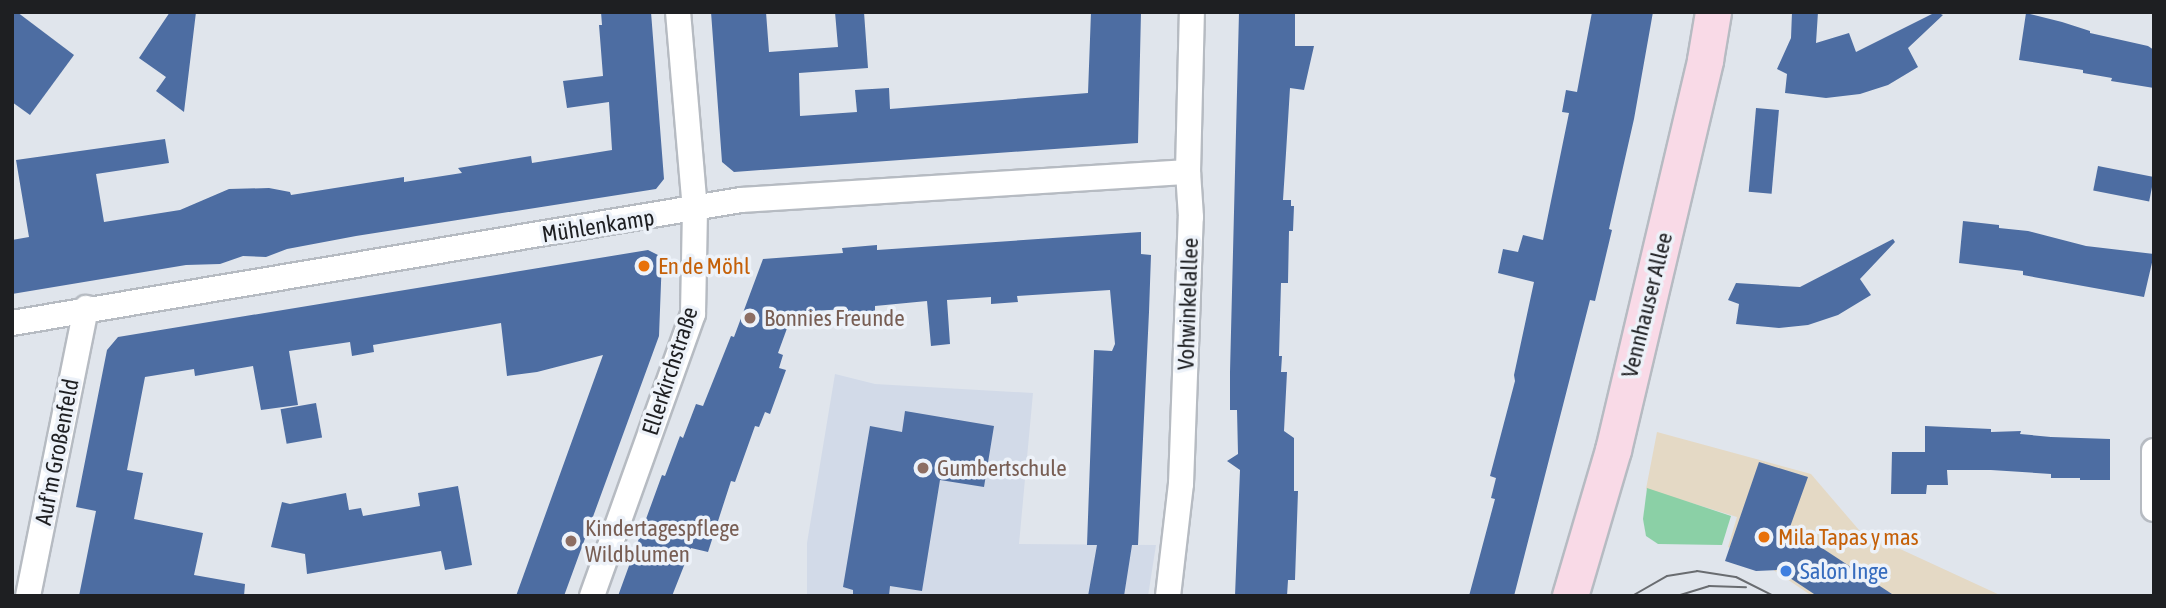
<!DOCTYPE html>
<meta charset="utf-8">
<style>
body{margin:0}
#map{position:relative;width:2166px;height:608px;overflow:hidden;background:#e0e5ec;font-family:"Asap Condensed",sans-serif}
div>[style]{position:absolute}
[style*='--x']{left:calc(var(--x)*1px);top:calc(var(--y)*1px);width:calc(var(--w)*1px);rotate:calc(var(--a)*1deg)}
.commercial>*{inset:0;background:#e4d9c5}
.built>*{inset:0;background:#d2dae8}
.green>*{inset:0;background:#8bd0a6}
.building>*{inset:0;background:#4d6da2;transform-origin:0 0}
.roads{filter:drop-shadow(2px 0 #b6bbc2) drop-shadow(-2px 0 #b6bbc2) drop-shadow(0 2px #b6bbc2) drop-shadow(0 -2px #b6bbc2)}
.minor>*{height:24px;margin:-12px;padding:0 12px;transform-origin:12px;border-radius:12px;background:#fff}
.secondary>*{height:35px;margin:-17.5px;padding:0 17.5px;transform-origin:17.5px;border-radius:17.5px;background:#f9dae7}
.tram>*{height:2px;margin:-1px;padding:0 1px;transform-origin:1px;border-radius:1px;background:#696c70}
.dots>*{width:19px;height:19px;translate:-50% -50%;box-sizing:border-box;border:4px solid #edf2f9;border-radius:50%}
span{translate:-50% -50%;white-space:nowrap;text-align:center;line-height:1.15;-webkit-text-stroke:7px #edf2f9;paint-order:stroke}
.street-label{font-size:23px;color:#1e1f22}
.food-label{font-size:23px;color:#c56008}
.left{translate:0 -50%;text-align:left}
.education-label{font-size:23px;color:#785e54}
.shop-label{font-size:23px;color:#366cbe}
.frame{position:absolute;inset:0;border:14px solid #1e1f22;pointer-events:none}
</style>
<div id="map">
<div class="commercial">
<i style="clip-path:polygon(1657px 432px,1811px 474px,1859px 530px,2002px 596px,1812px 596px,1766px 565px,1728px 547px,1737px 517px,1646px 489px)"></i>
</div>
<div class="built">
<i style="clip-path:polygon(835px 374px,875px 384px,1033px 393px,1019px 544px,1156px 545px,1148px 596px,769px 596px,807px 595px,807px 543px)"></i>
</div>
<div class="green">
<i style="clip-path:polygon(1647px 488px,1731px 516px,1722px 545px,1658px 544px,1646px 536px,1643px 519px)"></i>
</div>
<div class="building">
<i style="clip-path:polygon(12px 12px,17px 12px,74px 55px,30px 115px,12px 102px)"></i>
<i style="clip-path:polygon(170px 12px,196px 12px,184px 112px,156px 91px,166px 77px,139px 58px)"></i>
<i style="clip-path:polygon(601px 12px,651px 12px,664px 179px,656px 189px,356px 236px,287px 249px,266px 257px,243px 256px,220px 264px,186px 265px,12px 294px,12px 240px,29px 237px,16px 160px,165px 139px,169px 163px,96px 174px,104px 222px,180px 210px,229px 189px,269px 188px,290px 192px,291px 195px,404px 177px,404px 182px,462px 173px,458px 168px,531px 156px,532px 163px,612px 150px,609px 102px,567px 108px,563px 81px,603px 76px,599px 25px,602px 25px)"></i>
<i style="clip-path:polygon(711px 12px,766px 12px,769px 52px,838px 47px,835px 12px,864px 12px,868px 68px,799px 73px,800px 116px,857px 112px,855px 90px,889px 88px,890px 109px,1088px 93px,1091px 12px,1141px 12px,1138px 143px,734px 172px,722px 162px)"></i>
<i style="clip-path:polygon(1239px 12px,1295px 12px,1295px 46px,1314px 46px,1304px 90px,1290px 88px,1286px 153px,1283px 200px,1291px 200px,1291px 206px,1294px 206px,1293px 231px,1289px 231px,1288px 283px,1281px 283px,1279px 356px,1282px 356px,1281px 372px,1287px 372px,1284px 431px,1294px 438px,1294px 491px,1298px 491px,1295px 580px,1288px 580px,1287px 596px,1235px 596px,1240px 470px,1227px 461px,1238px 454px,1237px 410px,1230px 410px,1230px 372px)"></i>
<i style="clip-path:polygon(1592px 12px,1653px 12px,1634px 119px,1609px 229px,1612px 230px,1595px 301px,1590px 300px,1514px 596px,1469px 596px,1495px 499px,1491px 498px,1496px 478px,1490px 476px,1515px 381px,1514px 375px,1534px 282px,1498px 273px,1503px 249px,1518px 252px,1523px 235px,1543px 240px,1569px 113px,1562px 112px,1566px 90px,1577px 92px)"></i>
<i style="clip-path:polygon(1792px 12px,1818px 12px,1816px 43px,1849px 33px,1856px 52px,1936px 12px,1943px 15px,1908px 48px,1918px 67px,1888px 85px,1860px 94px,1826px 98px,1785px 93px,1787px 74px,1777px 69px,1791px 38px)"></i>
<i style="clip-path:polygon(2026px 13px,2062px 22px,2090px 31px,2090px 33px,2148px 46px,2154px 50px,2154px 88px,2111px 81px,2112px 78px,2083px 73px,2083px 70px,2019px 60px)"></i>
<i style="left:1756px;top:108px;width:23px;height:84px;rotate:5deg"></i>
<i style="left:2098px;top:166px;width:57px;height:25px;rotate:11deg"></i>
<i style="clip-path:polygon(1963px 221px,1999px 225px,1999px 228px,2028px 231px,2086px 246px,2154px 254px,2144px 297px,2023px 275px,2023px 271px,1959px 263px)"></i>
<i style="clip-path:polygon(1141px 232px,1141px 254px,1151px 255px,1149px 312px,1138px 545px,1132px 545px,1124px 596px,1088px 596px,1097px 545px,1087px 545px,1094px 350px,1112px 351px,1115px 344px,1110px 290px,1017px 296px,1018px 302px,991px 304px,991px 297px,947px 300px,950px 344px,931px 346px,927px 301px,875px 306px,875px 311px,848px 313px,848px 309px,793px 312px,778px 353px,783px 355px,779px 368px,786px 370px,770px 414px,765px 412px,759px 427px,755px 426px,735px 482px,731px 481px,708px 552px,691px 548px,672px 596px,618px 596px,662px 475px,665px 476px,680px 436px,683px 438px,696px 404px,703px 406px,731px 336px,734px 337px,763px 259px,843px 253px,842px 248px,877px 245px,877px 250px)"></i>
<i style="clip-path:polygon(1893px 239px,1895px 242px,1860px 279px,1871px 295px,1838px 315px,1808px 325px,1779px 328px,1736px 324px,1739px 304px,1728px 300px,1736px 283px,1800px 287px)"></i>
<i style="clip-path:polygon(648px 250px,662px 257px,659px 336px,564px 596px,516px 596px,603px 355px,537px 372px,507px 376px,501px 323px,373px 345px,374px 352px,352px 356px,350px 342px,289px 351px,298px 405px,261px 410px,253px 366px,195px 376px,194px 369px,145px 377px,127px 470px,143px 473px,134px 519px,203px 533px,194px 575px,245px 584px,244px 596px,79px 596px,96px 511px,76px 507px,107px 350px,118px 337px)"></i>
<i style="left:316px;top:403px;width:35px;height:36px;rotate:80deg"></i>
<i style="clip-path:polygon(905px 411px,994px 426px,984px 487px,940px 480px,922px 591px,890px 586px,889px 596px,853px 594px,853px 590px,843px 587px,870px 426px,902px 432px)"></i>
<i style="clip-path:polygon(1925px 426px,1991px 429px,1991px 432px,2021px 431px,2020px 434px,2051px 437px,2110px 439px,2110px 480px,2080px 480px,2080px 478px,2051px 478px,2051px 474px,1991px 470px,1947px 470px,1948px 485px,1927px 485px,1926px 494px,1891px 494px,1892px 452px,1925px 452px)"></i>
<i style="clip-path:polygon(1759px 462px,1808px 477px,1790px 527px,1895px 596px,1817px 596px,1778px 570px,1756px 571px,1725px 561px)"></i>
<i style="clip-path:polygon(458px 486px,472px 565px,445px 570px,441px 551px,307px 574px,305px 554px,271px 547px,282px 502px,290px 504px,346px 493px,349px 510px,361px 508px,363px 516px,420px 506px,418px 493px)"></i>
</div>
<div class="roads">
<div class="minor">
<i style="--x:12;--y:323;--w:739;--a:-9.58"></i>
<i style="--x:741;--y:200;--w:448;--a:-3.6"></i>
<i style="--x:2154;--y:451;--w:58;--a:90"></i>
<i style="--x:28;--y:596;--w:294;--a:-78.6"></i>
<i style="--x:592;--y:596;--w:300;--a:-70.3"></i>
<i style="--x:693;--y:314;--w:104;--a:-88.9"></i>
<i style="--x:695;--y:210;--w:199;--a:-94.9"></i>
<i style="--x:1168;--y:596;--w:113;--a:-83.4"></i>
<i style="--x:1181;--y:484;--w:267;--a:-87.9"></i>
<i style="--x:1191;--y:217;--w:45;--a:-93.8"></i>
<i style="--x:1188;--y:172;--w:160;--a:-88.6"></i>
</div>
<div class="secondary">
<i style="--x:1570;--y:596;--w:152;--a:-73.6"></i>
<i style="--x:1613;--y:450;--w:401;--a:-76.7"></i>
<i style="--x:1705;--y:60;--w:49;--a:-80.5"></i>
</div>
</div>
<div class="tram">
<i style="--x:1632;--y:596;--w:40;--a:-29.7"></i>
<i style="--x:1667;--y:576;--w:30;--a:-9"></i>
<i style="--x:1697;--y:571;--w:39;--a:9"></i>
<i style="--x:1736;--y:577;--w:42;--a:26.6"></i>
<i style="--x:1677;--y:596;--w:34;--a:-17"></i>
<i style="--x:1709;--y:586;--w:37;--a:2"></i>
</div>
<div class="dots">
<i style="left:644px;top:266px;background:#e8710a"></i>
<i style="left:750px;top:318px;background:#8d6e63"></i>
<i style="left:923px;top:468px;background:#8d6e63"></i>
<i style="left:1764px;top:537px;background:#e8710a"></i>
<i style="left:571px;top:541px;background:#8d6e63"></i>
<i style="left:1786px;top:571px;background:#3f7fe0"></i>
</div>
<div class="street-label">
<span style="left:598px;top:226px;rotate:-9deg">Mühlenkamp</span>
<span style="left:1188px;top:304px;rotate:-88deg">Vohwinkelallee</span>
<span style="left:1647px;top:305px;rotate:-76deg">Vennhauser Allee</span>
<span style="left:670px;top:371px;rotate:-72deg">Ellerkirchstraße</span>
<span style="left:57px;top:452px;rotate:-79deg">Auf'm Großenfeld</span>
</div>
<div class="food-label">
<span class="left" style="left:658px;top:266px">En de Möhl</span>
<span class="left" style="left:1778px;top:537px">Mila Tapas y mas</span>
</div>
<div class="education-label">
<span class="left" style="left:764px;top:318px">Bonnies Freunde</span>
<span class="left" style="left:937px;top:468px">Gumbertschule</span>
<span class="left" style="left:585px;top:541px">Kindertagespflege<br>Wildblumen</span>
</div>
<div class="shop-label">
<span class="left" style="left:1800px;top:571px">Salon Inge</span>
</div>
<div class="frame"></div>
</div>
